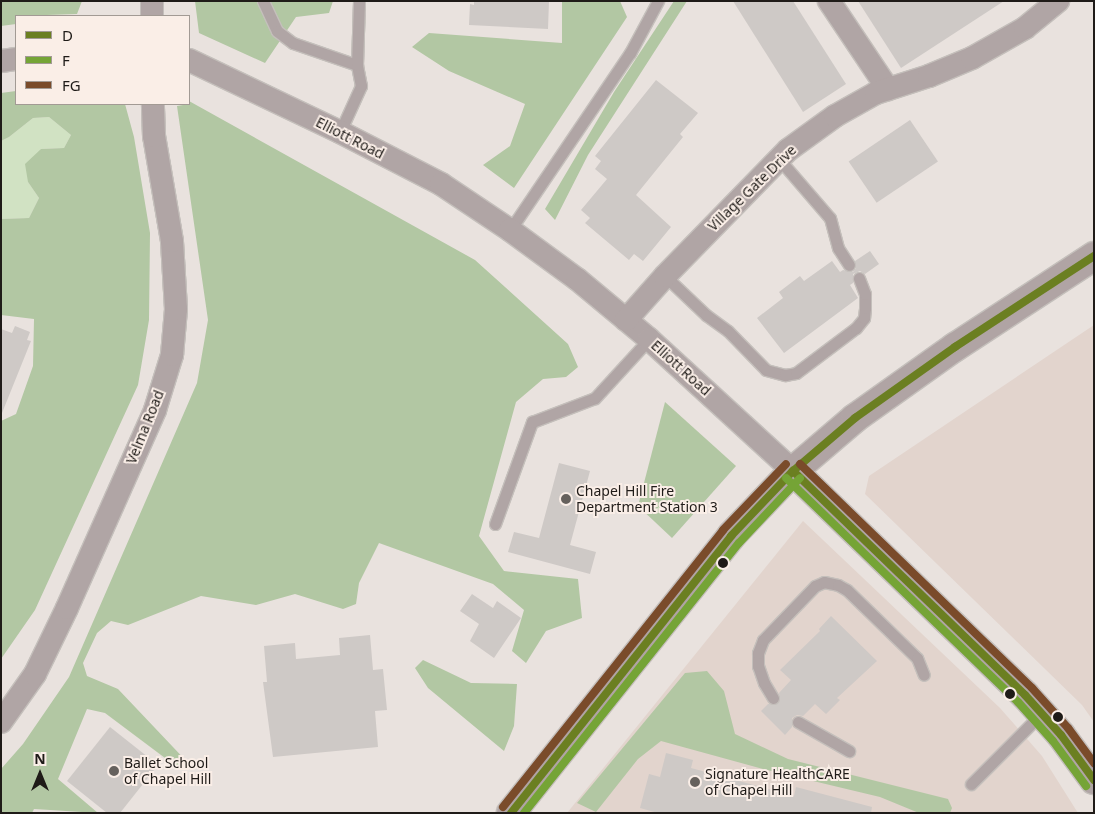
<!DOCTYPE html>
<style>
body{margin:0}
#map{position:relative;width:1095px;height:814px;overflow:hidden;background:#e9e2de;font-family:"Noto Sans",sans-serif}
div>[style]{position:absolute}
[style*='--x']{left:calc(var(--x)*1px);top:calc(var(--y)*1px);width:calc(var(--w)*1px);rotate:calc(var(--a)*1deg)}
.built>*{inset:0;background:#e2d4cd}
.green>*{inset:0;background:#d1e2c3}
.forest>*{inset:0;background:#b2c7a3}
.building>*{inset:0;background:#cec9c6;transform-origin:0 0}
.roads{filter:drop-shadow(1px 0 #c4bfbb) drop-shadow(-1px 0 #c4bfbb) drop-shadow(0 1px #c4bfbb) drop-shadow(0 -1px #c4bfbb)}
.service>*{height:11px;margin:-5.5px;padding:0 5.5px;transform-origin:5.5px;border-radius:5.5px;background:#b0a5a5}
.minor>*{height:22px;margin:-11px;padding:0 11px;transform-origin:11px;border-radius:11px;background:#b0a5a5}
.tertiary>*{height:28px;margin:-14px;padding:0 14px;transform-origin:14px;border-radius:14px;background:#b0a5a5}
.secondary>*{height:28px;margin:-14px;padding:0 14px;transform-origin:14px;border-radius:14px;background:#b0a4a4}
.bus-1>*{height:8px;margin:-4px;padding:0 4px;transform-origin:4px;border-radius:4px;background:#6b7f21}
.bus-2>*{height:8px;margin:-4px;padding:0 4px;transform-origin:4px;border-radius:4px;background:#75a436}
.bus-3>*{height:8px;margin:-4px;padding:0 4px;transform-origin:4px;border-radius:4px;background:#7a4b2a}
.dots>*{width:14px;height:14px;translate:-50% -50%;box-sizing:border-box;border:2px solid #faeee7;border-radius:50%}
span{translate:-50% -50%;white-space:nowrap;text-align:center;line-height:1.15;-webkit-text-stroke:4px #faeee7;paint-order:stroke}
.street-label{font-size:14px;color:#1f1b18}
.poi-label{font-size:14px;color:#1f1b18}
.left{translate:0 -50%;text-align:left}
.frame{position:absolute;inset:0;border:2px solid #1f1b18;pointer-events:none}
.legend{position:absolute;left:15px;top:15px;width:175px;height:90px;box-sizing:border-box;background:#faeee7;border:1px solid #a29a94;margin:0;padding:6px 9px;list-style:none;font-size:15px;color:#1f1b18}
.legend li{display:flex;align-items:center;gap:10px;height:25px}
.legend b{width:25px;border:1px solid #a29a94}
.north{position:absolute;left:15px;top:749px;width:50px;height:50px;-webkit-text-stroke:4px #faeee7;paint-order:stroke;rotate:0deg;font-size:14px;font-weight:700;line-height:20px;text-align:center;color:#1f1b18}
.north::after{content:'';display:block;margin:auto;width:18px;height:22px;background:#1f1b18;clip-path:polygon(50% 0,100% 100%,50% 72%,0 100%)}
</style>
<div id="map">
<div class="built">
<i style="clip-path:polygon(1094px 325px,1094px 722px,1082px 705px,865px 494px,869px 476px)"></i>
<i style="clip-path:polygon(803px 521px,1000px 708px,1042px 756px,1078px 813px,567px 813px)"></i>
</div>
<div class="green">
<i style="clip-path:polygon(49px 117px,71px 135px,64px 148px,41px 149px,28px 182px,39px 198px,29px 218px,1px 219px,1px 141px,9px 137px,33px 118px)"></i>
</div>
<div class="forest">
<i style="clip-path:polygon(1px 1px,82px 1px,77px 14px,16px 16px,16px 24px,1px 26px)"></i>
<i style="clip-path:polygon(195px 1px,333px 1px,329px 13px,296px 17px,265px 63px,199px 33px)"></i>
<i style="clip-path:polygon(562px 1px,620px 1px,627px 17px,514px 188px,483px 165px,510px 146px,525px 104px,449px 71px,412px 47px,429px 33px,562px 43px)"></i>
<i style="clip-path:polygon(674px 1px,687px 1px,588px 155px,555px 220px,545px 209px,614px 92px)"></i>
<i style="clip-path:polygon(16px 91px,16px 104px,125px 104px,134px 137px,150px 233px,149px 320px,138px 385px,35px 610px,1px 659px,1px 421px,16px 414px,33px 366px,34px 319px,1px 315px,1px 219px,29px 218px,39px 198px,28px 182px,25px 164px,41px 149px,64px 148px,71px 135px,49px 117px,33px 118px,9px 137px,1px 141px,1px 93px)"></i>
<i style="clip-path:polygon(189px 101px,475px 260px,568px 344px,578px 367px,566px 377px,543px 379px,516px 402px,479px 536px,504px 571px,578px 579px,582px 618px,546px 631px,526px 663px,512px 651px,524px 610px,493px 584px,379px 543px,359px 583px,356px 604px,343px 609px,295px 594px,256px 605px,201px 596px,128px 625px,111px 621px,97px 633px,83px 663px,87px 676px,118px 689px,191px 766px,177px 767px,105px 713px,87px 709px,58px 779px,98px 813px,34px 809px,32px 813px,1px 813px,1px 769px,23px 744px,69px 677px,197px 383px,208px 320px,177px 106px,189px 104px)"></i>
<i style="clip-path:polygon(665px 402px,736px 466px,672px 538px,638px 506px)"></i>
<i style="clip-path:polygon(423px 660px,471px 683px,517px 684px,514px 726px,504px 751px,428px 688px,415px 668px)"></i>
<i style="clip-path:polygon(707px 671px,724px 691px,735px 734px,788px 759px,948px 799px,952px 808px,950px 813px,919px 813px,880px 797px,763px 769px,661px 741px,638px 759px,596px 812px,577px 803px,685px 673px)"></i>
</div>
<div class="building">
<i style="clip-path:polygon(474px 1px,549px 1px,548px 29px,469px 25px,470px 4px,474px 5px)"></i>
<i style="clip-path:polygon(733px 1px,793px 1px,846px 84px,803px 112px)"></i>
<i style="clip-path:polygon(858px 1px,1004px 1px,901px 68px)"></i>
<i style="clip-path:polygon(656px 80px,698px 113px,680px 134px,683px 137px,636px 195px,671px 227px,643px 261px,634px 254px,629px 260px,585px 223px,590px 218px,581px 210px,607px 179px,595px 169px,601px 161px,595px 156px)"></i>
<i style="left:910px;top:120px;width:50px;height:74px;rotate:56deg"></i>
<i style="clip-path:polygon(870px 251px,879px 264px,865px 274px,860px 271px,853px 274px,853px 283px,850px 285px,858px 298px,784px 353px,757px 318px,783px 298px,779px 292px,800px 276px,804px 281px,832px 261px,840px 272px,843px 270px,853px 272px,856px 268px,855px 261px)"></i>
<i style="clip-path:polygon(15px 326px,30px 332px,27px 340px,31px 341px,2px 413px,1px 329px,12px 333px)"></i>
<i style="clip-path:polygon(559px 463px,590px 471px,570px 545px,596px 552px,590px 574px,508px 552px,514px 532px,539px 538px)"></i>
<i style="clip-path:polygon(472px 594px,493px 608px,497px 601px,521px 618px,494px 658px,470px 641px,479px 624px,460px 611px)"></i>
<i style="clip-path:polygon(831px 616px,877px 661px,837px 698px,840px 700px,826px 714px,815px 704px,803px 716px,797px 715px,792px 718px,792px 727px,785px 735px,761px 711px,768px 704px,777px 704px,780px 698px,779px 693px,791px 680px,780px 670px,820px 631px,819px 629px)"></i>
<i style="clip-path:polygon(370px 635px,373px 670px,383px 669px,387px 710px,375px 711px,378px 747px,273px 757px,263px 682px,267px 682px,264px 646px,295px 643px,296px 659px,340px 655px,339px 638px)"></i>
<i style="clip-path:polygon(110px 727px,158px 765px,120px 813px,107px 813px,67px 781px)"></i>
<i style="clip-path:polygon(666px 753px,693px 760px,691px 768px,794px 796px,796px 787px,872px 807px,871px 813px,658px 813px,640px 808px,649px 774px,660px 777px)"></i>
</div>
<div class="roads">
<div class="service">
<i style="--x:263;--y:1;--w:33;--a:65"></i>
<i style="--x:277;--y:31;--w:20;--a:37"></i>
<i style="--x:293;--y:43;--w:68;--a:19"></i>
<i style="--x:340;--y:132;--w:51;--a:-65.5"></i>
<i style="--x:361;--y:86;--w:21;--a:-101"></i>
<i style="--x:357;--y:65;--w:64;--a:-88.2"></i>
<i style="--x:779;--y:159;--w:78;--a:49.2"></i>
<i style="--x:830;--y:218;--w:31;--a:75"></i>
<i style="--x:838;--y:248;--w:20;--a:57"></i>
<i style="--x:510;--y:230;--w:214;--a:-55.9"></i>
<i style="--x:630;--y:53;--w:59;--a:-61.7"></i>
<i style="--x:665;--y:276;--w:57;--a:43.6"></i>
<i style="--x:706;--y:315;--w:27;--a:36"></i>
<i style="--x:728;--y:331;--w:54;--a:45.7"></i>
<i style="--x:766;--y:370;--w:20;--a:15"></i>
<i style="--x:785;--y:375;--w:11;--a:-10"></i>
<i style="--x:796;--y:373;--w:75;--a:-36.9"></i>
<i style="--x:856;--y:328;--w:13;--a:-51"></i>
<i style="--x:864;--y:318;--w:10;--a:-84"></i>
<i style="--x:865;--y:308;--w:14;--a:-90"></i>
<i style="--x:865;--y:294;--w:17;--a:-111"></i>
<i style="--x:495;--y:524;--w:109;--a:-70.1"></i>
<i style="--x:532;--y:422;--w:67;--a:-20.9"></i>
<i style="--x:595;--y:398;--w:80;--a:-47.5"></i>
<i style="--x:773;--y:698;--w:17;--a:-121"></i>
<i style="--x:764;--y:683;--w:18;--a:-109"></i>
<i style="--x:758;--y:666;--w:13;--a:-90"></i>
<i style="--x:758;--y:653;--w:14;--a:-69"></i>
<i style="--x:763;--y:640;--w:75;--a:-46.1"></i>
<i style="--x:815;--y:586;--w:10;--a:-24"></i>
<i style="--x:824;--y:582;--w:14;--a:12"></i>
<i style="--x:838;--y:585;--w:10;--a:29"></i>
<i style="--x:847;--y:590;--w:98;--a:44.2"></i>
<i style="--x:917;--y:658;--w:18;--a:68"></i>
<i style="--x:798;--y:722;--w:59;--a:29.6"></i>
<i style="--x:971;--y:784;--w:100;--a:-45"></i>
</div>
<div class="minor">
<i style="--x:829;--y:1;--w:106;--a:56.2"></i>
<i style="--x:152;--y:16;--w:15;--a:-90"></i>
<i style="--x:189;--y:60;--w:167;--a:25.5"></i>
<i style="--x:340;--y:132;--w:114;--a:27.2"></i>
<i style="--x:441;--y:184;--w:83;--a:33.7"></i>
<i style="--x:510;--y:230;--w:83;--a:36.2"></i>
<i style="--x:577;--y:279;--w:94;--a:39.8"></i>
<i style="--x:649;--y:339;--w:195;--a:42.5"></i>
<i style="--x:1;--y:61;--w:15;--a:-8"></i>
<i style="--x:626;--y:320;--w:59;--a:-48.4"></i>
<i style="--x:665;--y:276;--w:176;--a:-45.7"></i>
<i style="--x:788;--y:150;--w:58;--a:-35.9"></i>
<i style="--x:835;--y:116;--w:47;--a:-29.3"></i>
<i style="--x:876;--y:93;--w:56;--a:-17.8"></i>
<i style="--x:929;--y:76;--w:47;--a:-22.7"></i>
<i style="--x:972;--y:58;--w:61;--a:-29.5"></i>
<i style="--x:1025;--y:28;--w:43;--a:-39.3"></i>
<i style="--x:1;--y:722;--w:59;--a:-54.7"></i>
<i style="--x:35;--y:674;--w:73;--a:-64.1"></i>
<i style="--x:67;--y:608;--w:217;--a:-66"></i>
<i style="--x:155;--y:410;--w:58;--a:-72.8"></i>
<i style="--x:172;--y:355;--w:46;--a:-85"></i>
<i style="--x:176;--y:309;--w:68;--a:-93.4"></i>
<i style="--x:172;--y:241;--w:107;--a:-99.7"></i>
<i style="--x:154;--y:136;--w:32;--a:-92"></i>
</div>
<div class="tertiary">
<i style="--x:793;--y:471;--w:322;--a:44"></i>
<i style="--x:1025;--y:695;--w:54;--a:48"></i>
<i style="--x:1061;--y:735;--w:56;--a:53.7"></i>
</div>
<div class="secondary">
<i style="--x:511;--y:813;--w:354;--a:-51.5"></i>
<i style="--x:731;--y:536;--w:90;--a:-46.4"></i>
<i style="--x:793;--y:471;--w:82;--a:-40.5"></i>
<i style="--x:855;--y:418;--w:123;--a:-35.4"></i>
<i style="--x:955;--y:347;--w:166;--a:-33.2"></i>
</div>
</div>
<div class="bus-1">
<i style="--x:793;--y:471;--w:322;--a:44"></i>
<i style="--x:1025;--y:695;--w:54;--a:48"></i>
<i style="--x:1061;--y:735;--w:56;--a:53.7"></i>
<i style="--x:511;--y:813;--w:354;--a:-51.5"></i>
<i style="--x:731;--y:536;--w:90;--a:-46.4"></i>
<i style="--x:793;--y:471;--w:82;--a:-40.5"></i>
<i style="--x:855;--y:418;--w:123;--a:-35.4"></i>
<i style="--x:955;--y:347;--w:166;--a:-33.2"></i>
</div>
<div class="bus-2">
<i style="--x:786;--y:478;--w:322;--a:44"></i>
<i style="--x:1018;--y:702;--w:52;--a:48.1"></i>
<i style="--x:1053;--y:741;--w:56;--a:53.7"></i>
<i style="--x:524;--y:813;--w:345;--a:-51.5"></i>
<i style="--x:739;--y:543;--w:89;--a:-46.8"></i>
</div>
<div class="bus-3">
<i style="--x:800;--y:464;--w:322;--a:44"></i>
<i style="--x:1032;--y:688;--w:54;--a:48"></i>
<i style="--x:1068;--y:728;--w:44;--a:53.4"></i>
<i style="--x:503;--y:807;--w:354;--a:-51.5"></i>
<i style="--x:723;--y:530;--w:91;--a:-46.3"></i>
</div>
<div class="dots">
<i style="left:566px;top:499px;background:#66615d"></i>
<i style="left:723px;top:563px;background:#1f1b18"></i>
<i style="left:1010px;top:694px;background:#1f1b18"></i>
<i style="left:1058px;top:717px;background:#1f1b18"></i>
<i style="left:114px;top:771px;background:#66615d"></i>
<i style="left:695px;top:782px;background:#66615d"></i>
</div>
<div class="street-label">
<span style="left:350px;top:138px;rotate:27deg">Elliott Road</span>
<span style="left:752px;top:188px;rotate:-44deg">Village Gate Drive</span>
<span style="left:681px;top:368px;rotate:42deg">Elliott Road</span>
<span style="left:145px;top:427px;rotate:-68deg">Velma Road</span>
</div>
<div class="poi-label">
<span class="left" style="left:576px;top:499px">Chapel Hill Fire<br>Department Station 3</span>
<span class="left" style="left:124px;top:771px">Ballet School<br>of Chapel Hill</span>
<span class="left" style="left:705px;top:782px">Signature HealthCARE<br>of Chapel Hill</span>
</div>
<div class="frame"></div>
<ul class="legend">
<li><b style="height:6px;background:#6b7f21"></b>D</li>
<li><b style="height:6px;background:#75a436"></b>F</li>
<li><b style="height:6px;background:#7a4b2a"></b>FG</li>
</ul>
<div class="north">N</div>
</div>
